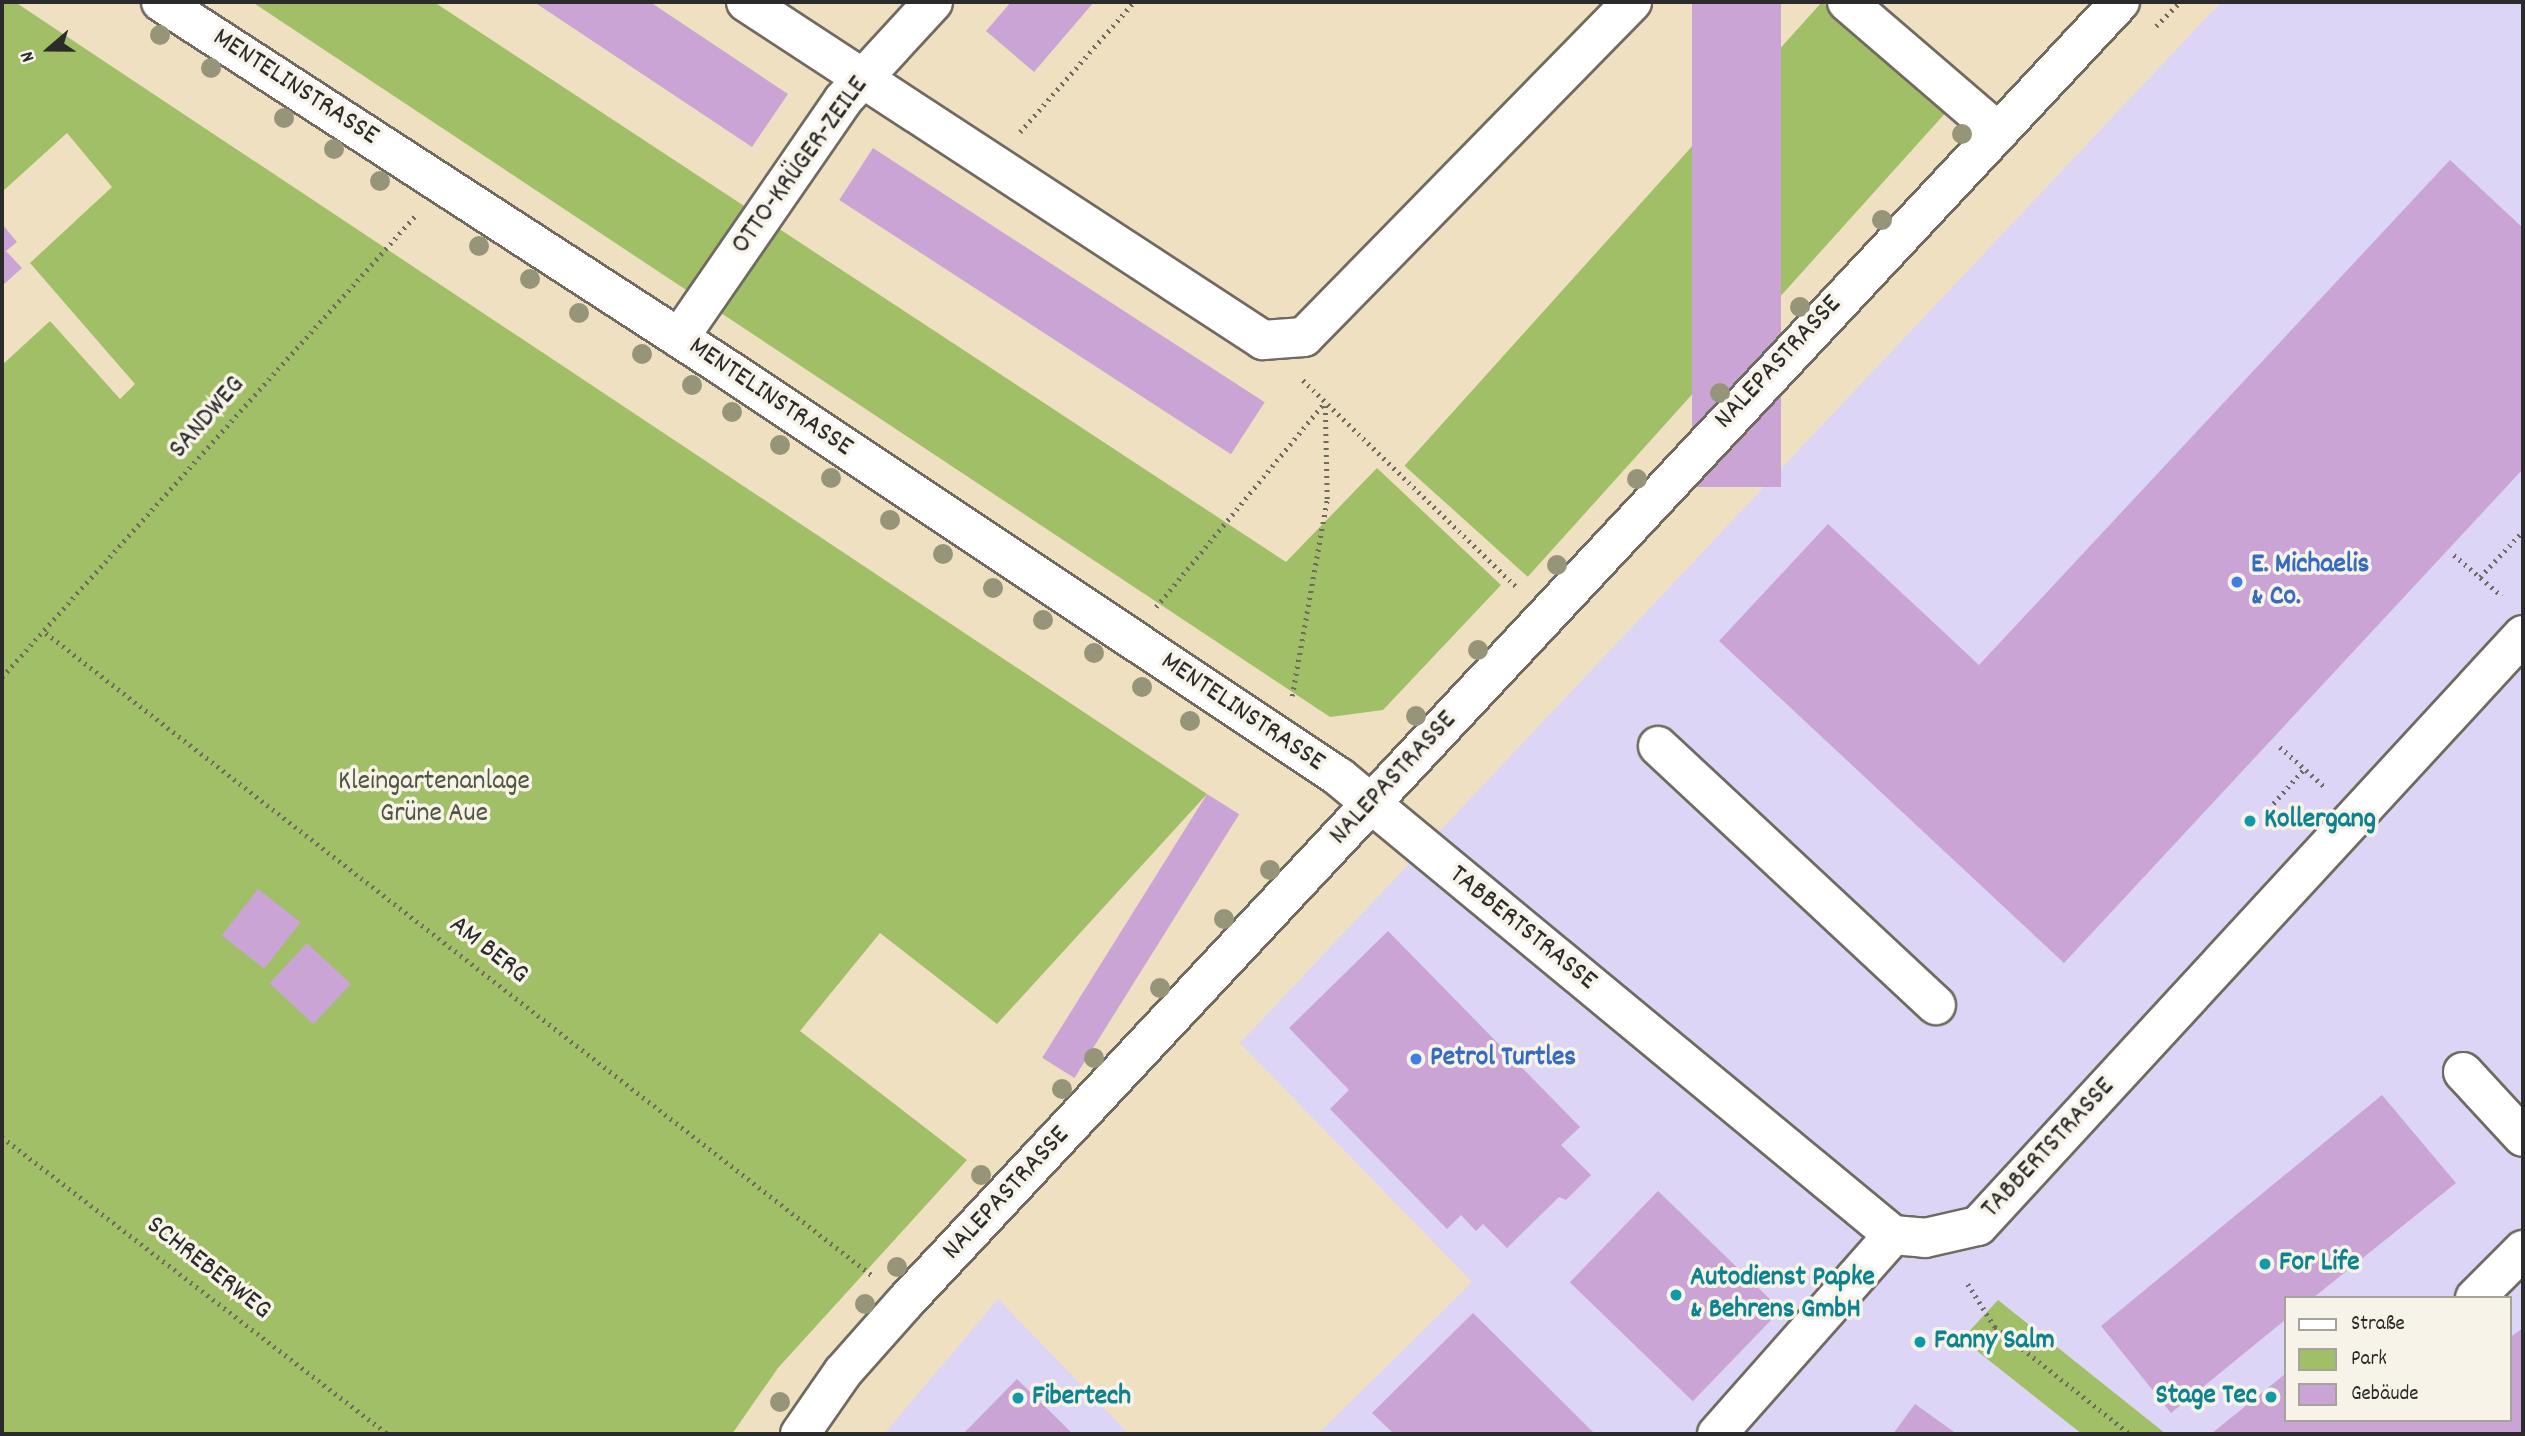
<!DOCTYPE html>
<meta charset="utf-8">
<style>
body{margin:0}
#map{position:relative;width:2525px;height:1436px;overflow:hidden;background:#f0e0c2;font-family:Dekko,sans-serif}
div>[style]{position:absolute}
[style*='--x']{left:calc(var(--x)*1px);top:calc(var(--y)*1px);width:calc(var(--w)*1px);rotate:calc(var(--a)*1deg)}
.built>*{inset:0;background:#ddd5f6}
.green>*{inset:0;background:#a1bf67;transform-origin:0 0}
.building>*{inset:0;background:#caa4d5;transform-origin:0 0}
.path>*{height:4.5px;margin-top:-2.25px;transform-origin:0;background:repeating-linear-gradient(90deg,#706a60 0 2px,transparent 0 7px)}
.roads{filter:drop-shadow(2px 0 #706a60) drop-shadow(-2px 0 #706a60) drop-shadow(0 2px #706a60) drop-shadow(0 -2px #706a60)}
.minor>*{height:38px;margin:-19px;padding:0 19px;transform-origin:19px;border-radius:19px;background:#fff}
.trees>*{width:20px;height:20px;margin:-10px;border-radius:50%;background:#979579}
.dots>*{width:19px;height:19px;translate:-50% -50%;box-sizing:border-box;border:4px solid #f7f3e8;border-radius:50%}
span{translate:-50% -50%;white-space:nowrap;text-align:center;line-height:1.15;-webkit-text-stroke:7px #f7f3e8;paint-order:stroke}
.street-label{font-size:28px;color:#2b2b2b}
.shop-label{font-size:28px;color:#366cbe;font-weight:700}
.left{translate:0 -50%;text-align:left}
.park-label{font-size:28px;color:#4e573d}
.culture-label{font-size:28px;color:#0d838f;font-weight:700}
.right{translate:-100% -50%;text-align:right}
.frame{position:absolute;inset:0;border:4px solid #2b2b2b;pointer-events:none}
.legend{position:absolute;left:2284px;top:1296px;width:228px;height:126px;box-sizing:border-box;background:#f7f3e8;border:2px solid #a5a39c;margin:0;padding:9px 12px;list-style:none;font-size:21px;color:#2b2b2b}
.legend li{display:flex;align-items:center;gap:14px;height:35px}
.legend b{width:35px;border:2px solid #a5a39c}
.north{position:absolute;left:14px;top:14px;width:70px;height:70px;-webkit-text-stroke:5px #f7f3e8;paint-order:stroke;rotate:250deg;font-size:19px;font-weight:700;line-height:28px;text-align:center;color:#2b2b2b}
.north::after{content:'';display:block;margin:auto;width:24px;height:32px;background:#2b2b2b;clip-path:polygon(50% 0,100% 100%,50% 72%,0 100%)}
</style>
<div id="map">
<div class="built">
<i style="clip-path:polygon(evenodd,2221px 2px,2523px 2px,2523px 1434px,1318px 1434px,1472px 1282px,1240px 1043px,2221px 2px,2285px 1298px,2509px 1298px,2509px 1420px,2285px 1420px,2285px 1298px)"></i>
<i style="clip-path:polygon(998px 1299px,1129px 1434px,884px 1434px)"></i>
</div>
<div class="green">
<i style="clip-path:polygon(2px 2px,15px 2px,1207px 794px,997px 1024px,880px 933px,800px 1031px,967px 1160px,778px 1368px,732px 1434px,2px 1434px,2px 365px,50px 321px,120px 399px,135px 384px,30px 263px,112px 187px,67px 133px,2px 192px)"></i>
<i style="clip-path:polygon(252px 2px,434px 2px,1286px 562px,1377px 468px,1501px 585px,1383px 710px,1330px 717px)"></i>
<i style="left:1822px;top:2px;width:166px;height:624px;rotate:42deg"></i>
<i style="clip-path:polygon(1998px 1300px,2166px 1434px,2082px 1434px,1962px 1339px)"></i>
</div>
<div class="building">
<i style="clip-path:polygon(534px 2px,650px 2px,788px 94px,752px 147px)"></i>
<i style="clip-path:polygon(1011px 2px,1094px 2px,1034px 72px,986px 31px)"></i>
<i style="left:1692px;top:2px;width:89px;height:485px"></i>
<i style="left:873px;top:148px;width:467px;height:62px;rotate:33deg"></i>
<i style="clip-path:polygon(2450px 160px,2523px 228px,2523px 469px,2064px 963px,1719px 641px,1828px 524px,1979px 665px)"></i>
<i style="clip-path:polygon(2px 224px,17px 242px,6px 251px,22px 268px,2px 286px)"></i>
<i style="left:1207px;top:794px;width:38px;height:311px;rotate:32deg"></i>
<i style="left:258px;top:889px;width:54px;height:59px;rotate:38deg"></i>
<i style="clip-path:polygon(1388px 931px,1580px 1127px,1561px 1145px,1591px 1175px,1566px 1200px,1559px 1197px,1507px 1248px,1483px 1224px,1476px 1231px,1461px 1215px,1447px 1229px,1330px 1109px,1349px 1090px,1289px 1028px)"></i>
<i style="left:307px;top:943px;width:60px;height:55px;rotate:43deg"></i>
<i style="clip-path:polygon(2382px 1095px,2456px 1183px,2313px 1298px,2285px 1298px,2285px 1320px,2171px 1413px,2101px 1326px)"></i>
<i style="left:1658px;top:1191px;width:171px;height:127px;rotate:44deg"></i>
<i style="clip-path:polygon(1473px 1313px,1595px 1434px,1394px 1434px,1372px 1413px)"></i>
<i style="clip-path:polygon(2523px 1328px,2523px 1434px,2211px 1434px,2285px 1374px,2285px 1420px,2509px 1420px,2509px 1338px)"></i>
<i style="clip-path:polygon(1017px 1379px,1073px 1434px,963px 1434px)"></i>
<i style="clip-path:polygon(1915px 1404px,1957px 1434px,1893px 1434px)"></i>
</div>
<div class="path">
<i style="--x:2156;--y:26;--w:34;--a:-45"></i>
<i style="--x:1020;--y:132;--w:173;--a:-48.8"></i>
<i style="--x:1303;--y:380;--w:299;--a:44.1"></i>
<i style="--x:2454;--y:555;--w:63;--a:40.5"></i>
<i style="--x:2480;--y:577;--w:63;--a:-46.9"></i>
<i style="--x:1156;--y:607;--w:264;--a:-50.5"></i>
<i style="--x:46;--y:633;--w:1049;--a:37.87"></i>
<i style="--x:2;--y:677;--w:619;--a:-48.14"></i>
<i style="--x:1292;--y:696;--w:200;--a:-79.9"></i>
<i style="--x:1327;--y:499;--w:96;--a:-91.2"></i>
<i style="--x:2280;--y:747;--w:62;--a:41.7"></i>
<i style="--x:2264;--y:814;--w:60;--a:-48.4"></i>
<i style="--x:2;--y:1137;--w:487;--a:37.6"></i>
<i style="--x:1968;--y:1284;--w:51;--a:57.9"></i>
<i style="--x:1995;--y:1327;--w:172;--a:38.4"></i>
</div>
<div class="roads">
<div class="minor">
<i style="--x:161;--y:2;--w:678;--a:32.96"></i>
<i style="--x:730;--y:371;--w:732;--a:33.69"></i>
<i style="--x:1339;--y:777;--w:719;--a:39.58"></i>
<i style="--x:1893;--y:1235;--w:32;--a:5"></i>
<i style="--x:1925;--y:1238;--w:54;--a:-12.8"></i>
<i style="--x:1978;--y:1226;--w:804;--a:-47.32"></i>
<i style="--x:746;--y:2;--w:618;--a:33.18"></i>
<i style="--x:1263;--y:340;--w:41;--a:-4.2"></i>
<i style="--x:1304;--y:337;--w:469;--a:-45.6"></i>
<i style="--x:1847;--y:2;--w:198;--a:40.7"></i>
<i style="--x:679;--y:338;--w:289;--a:-55.4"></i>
<i style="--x:843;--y:100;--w:133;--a:-47.4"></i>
<i style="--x:1658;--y:746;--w:380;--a:43"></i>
<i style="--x:2463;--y:1072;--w:88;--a:47.3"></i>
<i style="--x:2475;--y:1298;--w:68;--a:-45"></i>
<i style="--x:800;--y:1434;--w:75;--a:-55.3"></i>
<i style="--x:843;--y:1372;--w:95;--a:-48.4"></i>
<i style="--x:906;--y:1301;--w:1778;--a:-46.94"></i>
<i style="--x:1717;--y:1434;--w:266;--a:-48.5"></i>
</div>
</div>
<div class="trees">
<i style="left:160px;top:35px"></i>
<i style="left:211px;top:68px"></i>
<i style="left:284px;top:118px"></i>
<i style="left:1962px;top:134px"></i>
<i style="left:334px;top:149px"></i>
<i style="left:380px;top:181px"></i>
<i style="left:1882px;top:220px"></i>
<i style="left:479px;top:246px"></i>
<i style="left:530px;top:279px"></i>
<i style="left:1800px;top:307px"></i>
<i style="left:579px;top:313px"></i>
<i style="left:642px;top:354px"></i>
<i style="left:692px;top:385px"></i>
<i style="left:1720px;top:393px"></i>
<i style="left:732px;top:412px"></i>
<i style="left:780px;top:445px"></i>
<i style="left:831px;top:478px"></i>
<i style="left:1637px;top:479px"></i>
<i style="left:890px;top:520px"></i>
<i style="left:943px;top:554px"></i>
<i style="left:1557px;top:565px"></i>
<i style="left:993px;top:588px"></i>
<i style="left:1043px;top:620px"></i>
<i style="left:1478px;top:650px"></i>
<i style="left:1094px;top:653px"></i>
<i style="left:1142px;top:687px"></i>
<i style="left:1416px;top:716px"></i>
<i style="left:1190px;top:721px"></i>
<i style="left:1270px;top:870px"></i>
<i style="left:1224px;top:919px"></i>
<i style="left:1160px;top:988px"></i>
<i style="left:1094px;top:1058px"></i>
<i style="left:1062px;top:1089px"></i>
<i style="left:981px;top:1175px"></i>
<i style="left:897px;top:1267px"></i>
<i style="left:865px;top:1304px"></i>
<i style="left:780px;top:1402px"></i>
</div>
<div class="dots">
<i style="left:2237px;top:582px;background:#3f7fe0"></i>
<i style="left:2250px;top:821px;background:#0f9aa8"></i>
<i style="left:1416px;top:1059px;background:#3f7fe0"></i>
<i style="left:2265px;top:1264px;background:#0f9aa8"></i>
<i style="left:1676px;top:1295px;background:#0f9aa8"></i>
<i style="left:1920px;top:1342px;background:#0f9aa8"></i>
<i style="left:2271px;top:1397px;background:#0f9aa8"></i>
<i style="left:1018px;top:1398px;background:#0f9aa8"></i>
</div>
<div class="street-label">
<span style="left:295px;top:88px;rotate:33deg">MENTELINSTRASSE</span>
<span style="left:801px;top:166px;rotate:-54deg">OTTO-KRÜGER-ZEILE</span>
<span style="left:1779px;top:363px;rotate:-47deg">NALEPASTRASSE</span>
<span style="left:770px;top:398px;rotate:34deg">MENTELINSTRASSE</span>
<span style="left:208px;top:418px;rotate:-49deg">SANDWEG</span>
<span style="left:1242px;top:713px;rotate:34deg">MENTELINSTRASSE</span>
<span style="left:1394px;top:779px;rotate:-47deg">NALEPASTRASSE</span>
<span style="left:1522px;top:929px;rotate:39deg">TABBERTSTRASSE</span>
<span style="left:488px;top:951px;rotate:38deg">AM BERG</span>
<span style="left:2049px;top:1149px;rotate:-47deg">TABBERTSTRASSE</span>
<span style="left:1007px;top:1194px;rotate:-47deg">NALEPASTRASSE</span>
<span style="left:208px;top:1269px;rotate:38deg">SCHREBERWEG</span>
</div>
<div class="shop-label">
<span class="left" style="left:2251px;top:582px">E. Michaelis<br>&amp; Co.</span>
<span class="left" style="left:1430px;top:1059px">Petrol Turtles</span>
</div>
<div class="park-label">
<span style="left:434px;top:799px">Kleingartenanlage<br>Grüne Aue</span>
</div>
<div class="culture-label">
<span class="left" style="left:2264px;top:821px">Kollergang</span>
<span class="left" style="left:2279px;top:1264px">For Life</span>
<span class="left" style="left:1690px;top:1295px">Autodienst Papke<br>&amp; Behrens GmbH</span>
<span class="left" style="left:1934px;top:1342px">Fanny Salm</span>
<span class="right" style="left:2257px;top:1397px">Stage Tec</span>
<span class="left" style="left:1032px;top:1398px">Fibertech</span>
</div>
<div class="frame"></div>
<ul class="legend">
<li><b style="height:9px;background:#fff"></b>Straße</li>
<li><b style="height:19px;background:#a1bf67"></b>Park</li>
<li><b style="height:19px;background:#caa4d5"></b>Gebäude</li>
</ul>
<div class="north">N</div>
</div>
